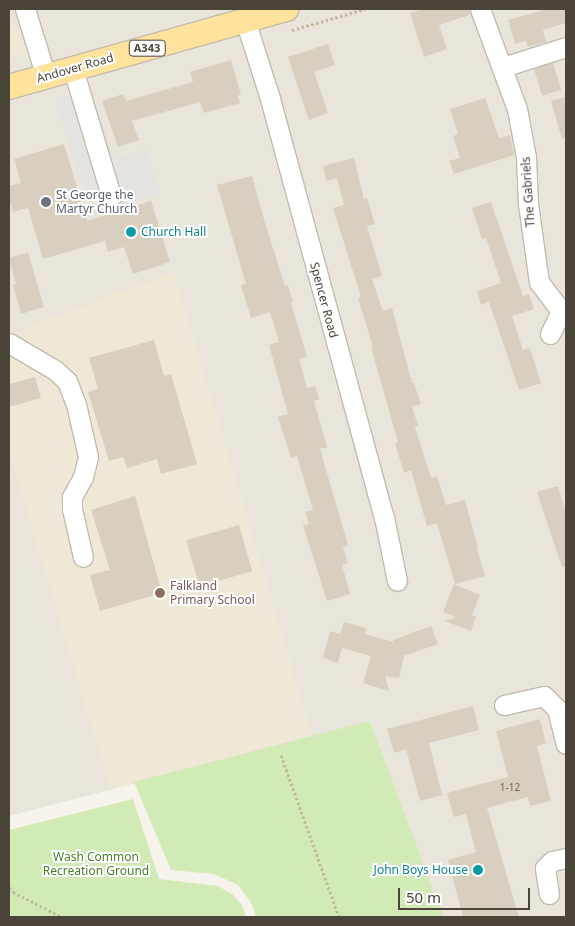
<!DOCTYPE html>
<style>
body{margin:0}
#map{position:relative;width:575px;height:926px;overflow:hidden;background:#f6f3ec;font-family:"Noto Sans",sans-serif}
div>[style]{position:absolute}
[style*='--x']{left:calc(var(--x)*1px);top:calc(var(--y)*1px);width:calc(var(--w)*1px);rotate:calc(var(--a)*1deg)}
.residential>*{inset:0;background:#eae5da}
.education>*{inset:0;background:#efe8d6}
.green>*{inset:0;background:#d2eab5}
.parking>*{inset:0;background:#e5e3e0}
.building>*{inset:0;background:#d8cfc1;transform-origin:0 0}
.path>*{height:3px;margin-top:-1.5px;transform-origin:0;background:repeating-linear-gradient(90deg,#c4b79f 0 2.5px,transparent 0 5px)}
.roads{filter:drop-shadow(1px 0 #c2bbae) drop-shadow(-1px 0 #c2bbae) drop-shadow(0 1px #c2bbae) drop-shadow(0 -1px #c2bbae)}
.minor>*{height:19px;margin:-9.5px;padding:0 9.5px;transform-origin:9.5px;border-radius:9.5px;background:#fff}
.major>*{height:24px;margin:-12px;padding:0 12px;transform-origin:12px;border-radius:12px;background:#ffe39c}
.dots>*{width:14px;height:14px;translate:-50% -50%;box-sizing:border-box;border:2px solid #fff;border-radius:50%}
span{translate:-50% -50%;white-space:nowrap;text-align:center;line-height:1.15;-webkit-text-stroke:4px #fff;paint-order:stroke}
.number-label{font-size:10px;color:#6e675b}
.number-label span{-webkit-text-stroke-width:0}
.shield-label span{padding:1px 4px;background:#fff;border:1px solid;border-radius:4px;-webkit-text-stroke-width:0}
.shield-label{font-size:11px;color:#4b4439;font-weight:700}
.street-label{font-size:12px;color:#4b4439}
.worship-label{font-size:12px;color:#5b616d}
.left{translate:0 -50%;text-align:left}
.culture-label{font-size:12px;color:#0d838f}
.right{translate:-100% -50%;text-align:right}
.education-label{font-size:12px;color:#785e54}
.park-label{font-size:12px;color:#4a7f2a}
.frame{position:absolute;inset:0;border:10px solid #4b4439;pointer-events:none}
.scale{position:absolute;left:398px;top:888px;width:132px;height:22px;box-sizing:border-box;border:2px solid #4b4439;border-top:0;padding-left:6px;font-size:15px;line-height:18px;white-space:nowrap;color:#4b4439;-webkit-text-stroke:4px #fff;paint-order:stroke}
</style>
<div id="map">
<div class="residential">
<i style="clip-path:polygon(9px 9px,566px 9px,566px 917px,439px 917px,371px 722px,9px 816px)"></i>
</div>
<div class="education">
<i style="clip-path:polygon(9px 13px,28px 54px,9px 59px)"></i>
<i style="clip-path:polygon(174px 272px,312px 735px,110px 789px,9px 452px,9px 345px,28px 327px)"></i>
</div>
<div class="green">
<i style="clip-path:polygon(370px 721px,443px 917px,256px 917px,252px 904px,238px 885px,214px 874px,171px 870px,134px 782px)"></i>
<i style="clip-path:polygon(133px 799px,159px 879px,218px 886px,232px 894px,242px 905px,246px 917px,9px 917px,9px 830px)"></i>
</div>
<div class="parking">
<i style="clip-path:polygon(91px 88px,114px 159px,146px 149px,160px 193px,108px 210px,102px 190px,86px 195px,55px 100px)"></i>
</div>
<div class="building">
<i style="clip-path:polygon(424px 9px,469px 9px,470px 15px,439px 25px,447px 49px,424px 57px,410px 13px)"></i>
<i style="clip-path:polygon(548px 9px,566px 9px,566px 23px,543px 30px,546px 42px,528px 47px,526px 41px,515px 44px,508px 20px)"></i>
<i style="clip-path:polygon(328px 44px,335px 65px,314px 72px,328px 113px,309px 120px,288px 57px)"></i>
<i style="clip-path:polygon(231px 60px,241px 95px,238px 96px,240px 103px,204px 113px,200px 102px,132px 121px,139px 140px,118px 147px,102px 101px,123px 94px,126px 101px,193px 82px,190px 72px)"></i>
<i style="left:553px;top:63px;width:28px;height:20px;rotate:73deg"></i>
<i style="clip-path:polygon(566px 97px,566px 138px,562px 139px,551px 101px)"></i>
<i style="clip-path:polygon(485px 98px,499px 138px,510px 135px,514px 155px,454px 174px,449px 161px,460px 158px,453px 136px,458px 134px,450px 109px)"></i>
<i style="clip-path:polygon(64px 144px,87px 221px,151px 201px,170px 262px,133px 274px,124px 247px,108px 252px,105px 241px,43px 259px,28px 208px,13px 212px,9px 197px,9px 186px,21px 183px,14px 159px)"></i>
<i style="clip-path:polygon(354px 158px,364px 199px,367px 198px,375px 224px,367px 226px,382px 276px,372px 279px,383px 311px,392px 308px,412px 383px,414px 383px,421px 404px,412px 406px,418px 426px,415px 427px,431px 478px,437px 476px,446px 505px,465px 500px,478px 548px,477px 549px,485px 576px,455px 584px,437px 523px,427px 526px,411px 470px,404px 473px,395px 443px,398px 442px,371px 347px,373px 347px,358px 298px,361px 297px,333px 208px,344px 205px,337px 178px,326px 181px,323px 166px)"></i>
<i style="clip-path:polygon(252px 176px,265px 223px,285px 286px,288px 285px,293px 302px,291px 303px,307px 357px,299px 359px,307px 388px,315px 386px,319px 399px,314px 401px,327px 447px,320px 449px,348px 545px,343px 547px,348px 563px,342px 565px,350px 594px,327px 601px,303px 525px,309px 524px,305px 512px,313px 510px,297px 456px,291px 458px,278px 417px,288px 414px,269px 345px,279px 342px,270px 312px,251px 318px,241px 285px,246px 284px,217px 185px)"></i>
<i style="clip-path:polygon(491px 202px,523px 296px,529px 294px,534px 309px,512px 316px,523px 350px,530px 348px,541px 383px,519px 390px,489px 302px,481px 305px,477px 291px,501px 283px,486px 238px,482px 239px,472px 208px)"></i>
<i style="clip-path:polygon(28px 252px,44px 307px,21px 314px,13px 285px,16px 284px,9px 258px)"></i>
<i style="clip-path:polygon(154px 340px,164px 376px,171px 374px,197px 464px,161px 474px,157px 459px,127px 468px,123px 457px,109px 461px,88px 392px,98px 389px,89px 358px)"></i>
<i style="clip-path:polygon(35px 377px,41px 398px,9px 407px,9px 384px)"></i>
<i style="clip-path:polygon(558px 486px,566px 513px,566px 567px,562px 567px,537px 492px)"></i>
<i style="clip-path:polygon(135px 496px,162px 593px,100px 611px,90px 575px,110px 570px,91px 510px)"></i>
<i style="left:239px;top:525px;width:48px;height:55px;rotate:74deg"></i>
<i style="clip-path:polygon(454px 584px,480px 595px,472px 615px,476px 617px,471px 631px,445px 621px,456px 617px,443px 612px)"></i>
<i style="clip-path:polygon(344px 622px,366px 628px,365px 634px,393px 642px,393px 640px,431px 626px,438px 644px,404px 656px,399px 678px,385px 676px,389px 691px,363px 683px,371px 656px,342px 648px,338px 663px,323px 658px,330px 631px,340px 634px)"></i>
<i style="clip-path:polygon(473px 706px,479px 730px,429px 743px,442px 795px,420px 801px,406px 749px,394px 753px,387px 729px)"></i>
<i style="clip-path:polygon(540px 719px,546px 743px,537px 746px,551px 801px,530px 806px,528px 797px,487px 808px,519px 917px,463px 917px,448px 860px,476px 852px,466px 814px,454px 817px,447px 793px,508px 777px,496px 731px)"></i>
</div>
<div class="path">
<i style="--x:292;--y:30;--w:76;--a:-16"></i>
<i style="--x:281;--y:755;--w:172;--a:70.3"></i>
<i style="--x:9;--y:887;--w:6;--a:51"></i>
<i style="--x:13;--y:892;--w:55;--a:27"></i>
</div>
<div class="roads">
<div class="minor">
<i style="--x:25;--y:9;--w:71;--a:72.8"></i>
<i style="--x:480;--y:9;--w:107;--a:69.7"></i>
<i style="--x:517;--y:109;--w:49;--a:79.4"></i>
<i style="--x:526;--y:157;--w:47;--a:87.6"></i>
<i style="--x:528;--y:204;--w:79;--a:82"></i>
<i style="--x:539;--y:282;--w:36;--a:53"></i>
<i style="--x:561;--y:311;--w:5;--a:22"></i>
<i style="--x:245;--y:20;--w:79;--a:72.3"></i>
<i style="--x:269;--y:95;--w:437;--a:74.8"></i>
<i style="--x:384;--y:517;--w:65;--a:78.5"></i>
<i style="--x:503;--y:67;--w:66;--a:-17.6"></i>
<i style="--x:73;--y:69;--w:133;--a:73.3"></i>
<i style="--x:550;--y:334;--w:25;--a:-64"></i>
<i style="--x:9;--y:343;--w:53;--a:30.4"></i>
<i style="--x:55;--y:370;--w:16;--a:43"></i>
<i style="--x:67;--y:381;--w:25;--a:69"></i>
<i style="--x:76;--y:404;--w:54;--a:77.2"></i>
<i style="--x:88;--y:457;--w:21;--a:104"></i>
<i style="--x:83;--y:477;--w:23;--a:119"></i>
<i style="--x:72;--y:497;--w:12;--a:90"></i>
<i style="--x:72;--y:509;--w:49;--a:77.1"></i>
<i style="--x:504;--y:705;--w:41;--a:-12.7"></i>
<i style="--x:544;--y:696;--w:18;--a:45"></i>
<i style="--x:557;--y:709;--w:36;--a:76"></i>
<i style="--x:549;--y:894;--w:26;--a:-99"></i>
<i style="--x:545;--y:868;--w:10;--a:-45"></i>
<i style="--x:552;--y:861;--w:14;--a:-12"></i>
</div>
<div class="major">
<i style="--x:9;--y:87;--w:288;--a:-15.7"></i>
</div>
</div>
<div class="dots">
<i style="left:46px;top:202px;background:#6b7280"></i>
<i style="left:131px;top:232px;background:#0f9aa8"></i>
<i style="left:160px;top:593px;background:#8d6e63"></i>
<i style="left:478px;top:870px;background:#0f9aa8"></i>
</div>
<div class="number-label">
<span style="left:510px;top:788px">1-12</span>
</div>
<div class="shield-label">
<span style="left:147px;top:48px">A343</span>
</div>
<div class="street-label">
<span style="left:75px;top:68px;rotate:-16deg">Andover Road</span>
<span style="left:528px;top:192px;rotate:-94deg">The Gabriels</span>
<span style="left:324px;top:300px;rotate:75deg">Spencer Road</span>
</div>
<div class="worship-label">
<span class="left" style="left:56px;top:202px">St George the<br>Martyr Church</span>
</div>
<div class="culture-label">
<span class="left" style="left:141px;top:232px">Church Hall</span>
<span class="right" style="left:468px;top:870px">John Boys House</span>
</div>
<div class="education-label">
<span class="left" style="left:170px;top:593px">Falkland<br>Primary School</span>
</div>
<div class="park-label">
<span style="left:96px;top:864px">Wash Common<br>Recreation Ground</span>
</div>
<div class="frame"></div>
<div class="scale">50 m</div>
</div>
